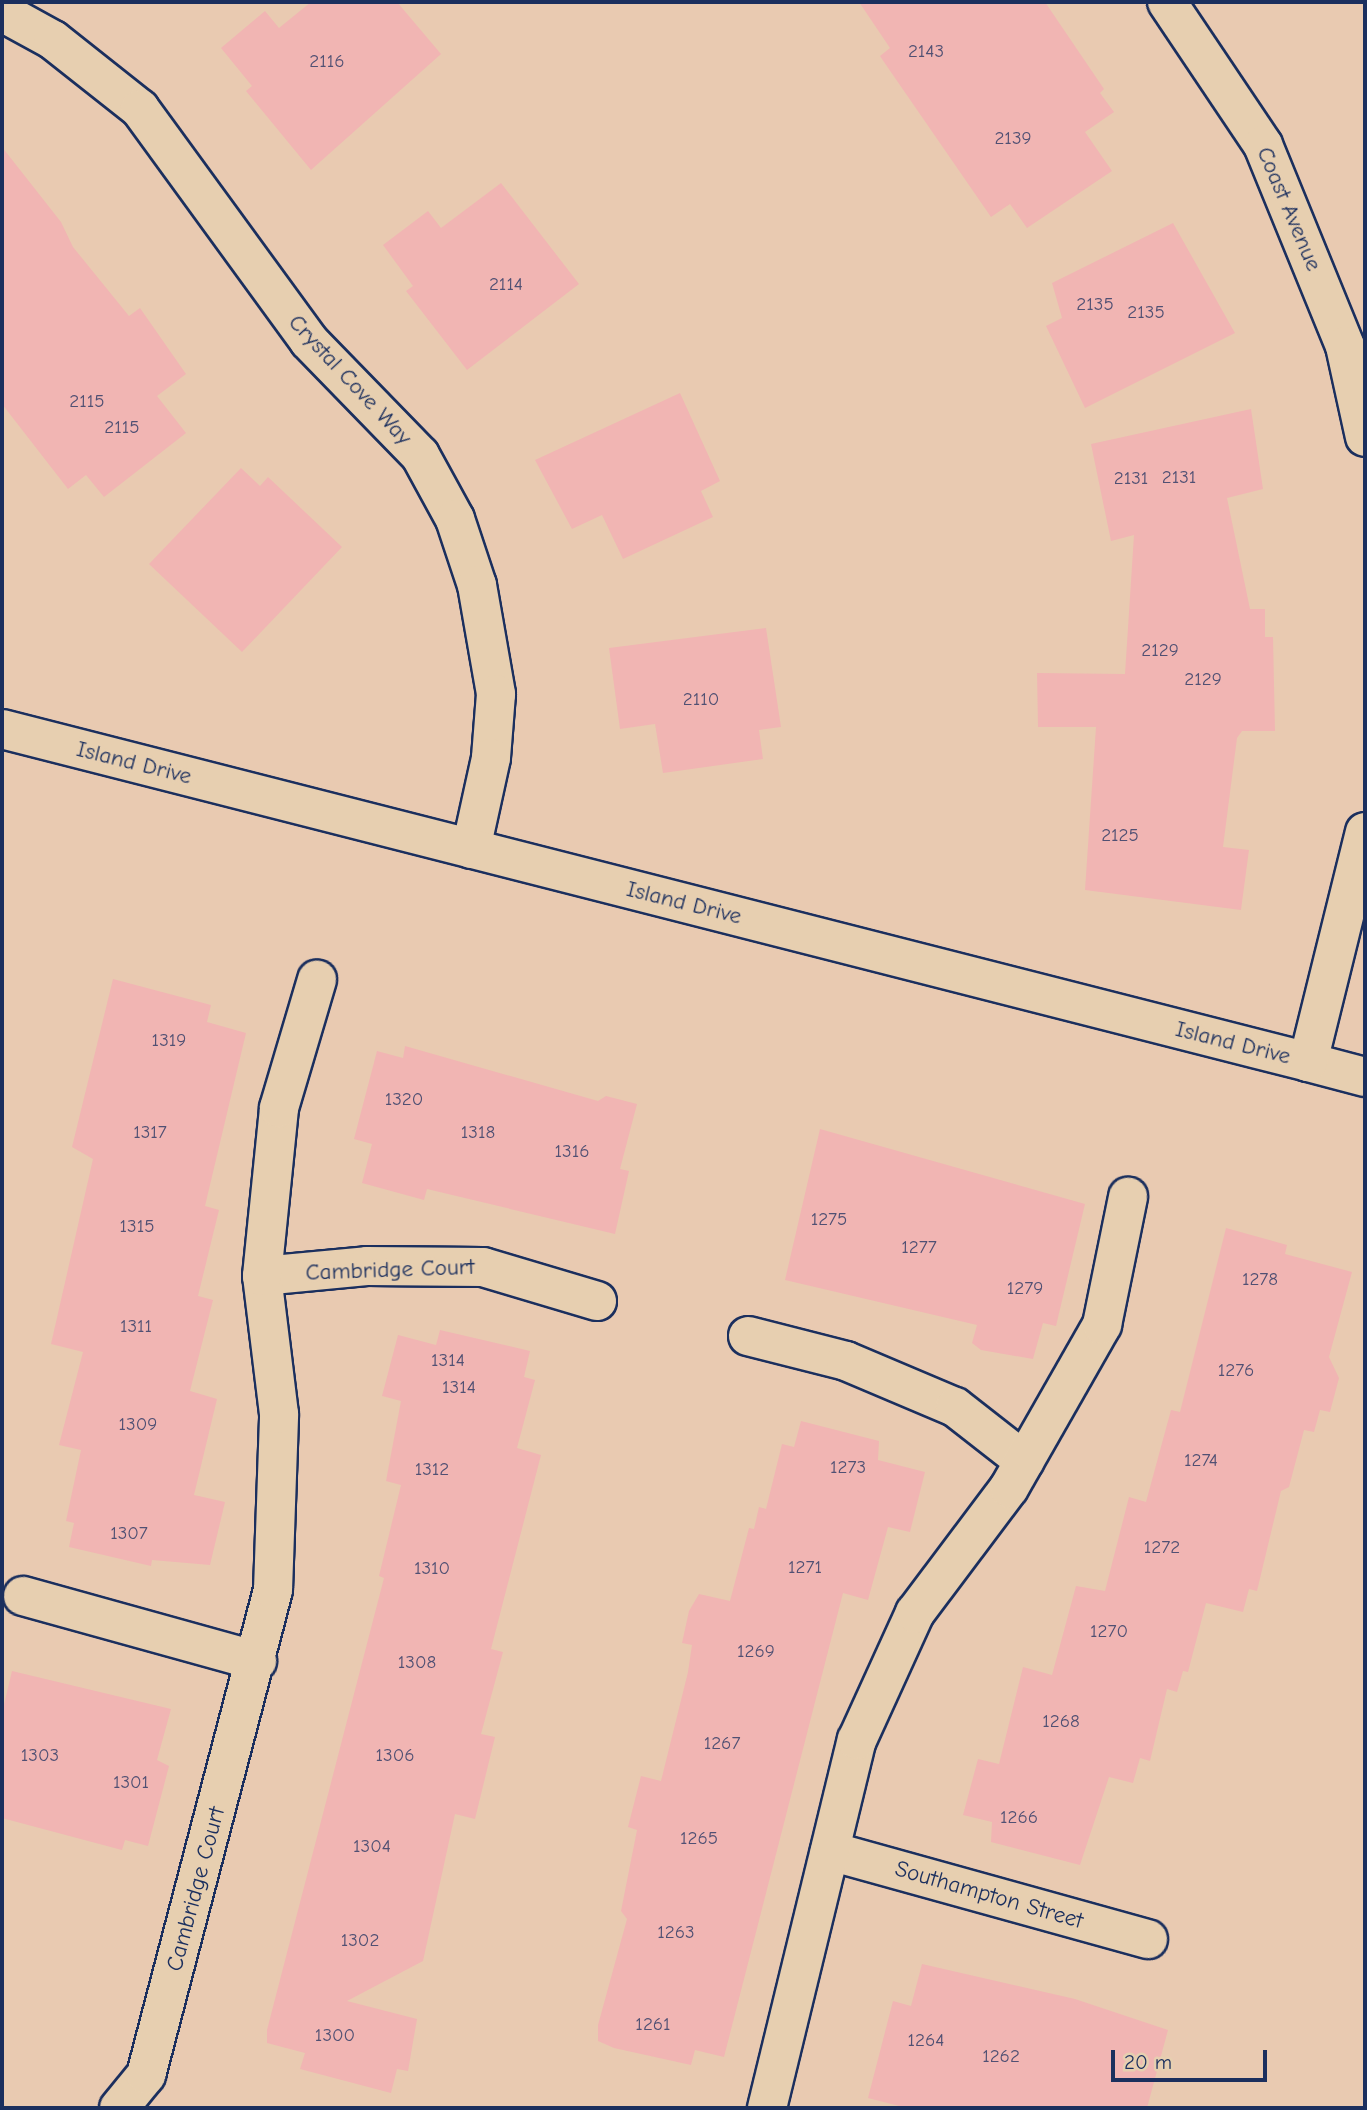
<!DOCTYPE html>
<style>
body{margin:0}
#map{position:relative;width:1367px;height:2110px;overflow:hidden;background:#e9cab1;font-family:"Comic Neue",sans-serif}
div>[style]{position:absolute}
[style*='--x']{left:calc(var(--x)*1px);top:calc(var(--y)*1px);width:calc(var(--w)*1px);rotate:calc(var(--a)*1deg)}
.building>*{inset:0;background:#f1b5b3}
.roads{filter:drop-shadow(2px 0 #1b2f5e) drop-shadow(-2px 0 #1b2f5e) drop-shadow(0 2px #1b2f5e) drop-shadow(0 -2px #1b2f5e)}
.minor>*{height:38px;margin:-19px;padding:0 19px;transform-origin:19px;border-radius:19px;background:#e7cfb0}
.tertiary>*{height:38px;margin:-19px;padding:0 19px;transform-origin:19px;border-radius:19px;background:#e7cfb0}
span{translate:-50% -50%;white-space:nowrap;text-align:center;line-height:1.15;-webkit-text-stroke:5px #e7cfb0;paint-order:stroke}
.number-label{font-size:19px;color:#505073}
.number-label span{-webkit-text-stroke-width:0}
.street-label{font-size:23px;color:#1b2f5e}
.frame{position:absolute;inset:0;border:4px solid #1b2f5e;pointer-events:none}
.scale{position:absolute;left:1111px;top:2050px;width:156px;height:32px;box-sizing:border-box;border:4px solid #1b2f5e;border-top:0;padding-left:9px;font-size:21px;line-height:24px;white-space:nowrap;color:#1b2f5e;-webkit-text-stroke:5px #e7cfb0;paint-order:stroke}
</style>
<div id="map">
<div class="building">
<i style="clip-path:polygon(311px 2px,397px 2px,441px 54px,311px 170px,246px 91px,252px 86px,221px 48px,265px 11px,279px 28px)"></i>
<i style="clip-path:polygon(859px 2px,1045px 2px,1104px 89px,1100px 93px,1114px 112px,1085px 132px,1112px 171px,1027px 228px,1010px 204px,991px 217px,884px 62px,880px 56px,890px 48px)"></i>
<i style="clip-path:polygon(2px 147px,61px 222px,73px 247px,129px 316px,140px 308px,186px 374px,157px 396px,186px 433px,104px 497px,86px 475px,68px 489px,2px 404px)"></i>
<i style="clip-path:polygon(501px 183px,579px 284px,467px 370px,406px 291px,413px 286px,383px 245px,428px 211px,441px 228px)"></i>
<i style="clip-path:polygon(1173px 223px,1235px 333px,1085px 408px,1046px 326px,1062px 318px,1052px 283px)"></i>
<i style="clip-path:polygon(680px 393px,720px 481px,701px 491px,713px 517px,623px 559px,602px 515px,572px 529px,535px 460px)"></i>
<i style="clip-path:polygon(1251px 409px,1263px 489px,1227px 498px,1250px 609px,1265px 609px,1265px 637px,1273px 637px,1275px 731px,1242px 731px,1237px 738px,1223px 847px,1249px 850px,1241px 910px,1085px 890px,1096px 727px,1038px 727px,1037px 673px,1125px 674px,1134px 535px,1111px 541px,1091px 444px)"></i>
<i style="clip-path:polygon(241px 468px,260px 486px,268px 477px,342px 547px,242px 652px,149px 564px)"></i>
<i style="clip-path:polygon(766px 628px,781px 727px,759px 730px,763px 759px,663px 773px,655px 724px,620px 729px,609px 648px)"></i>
<i style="clip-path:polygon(113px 979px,211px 1005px,207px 1022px,246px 1033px,205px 1206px,219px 1210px,198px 1296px,213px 1300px,190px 1391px,217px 1399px,194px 1495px,225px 1502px,210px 1565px,152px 1560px,151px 1566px,69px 1547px,74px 1523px,66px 1521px,81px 1450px,59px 1445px,83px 1352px,51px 1344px,93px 1159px,72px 1147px)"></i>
<i style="clip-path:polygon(405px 1046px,598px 1101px,606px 1096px,637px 1104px,620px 1169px,629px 1171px,615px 1234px,427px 1189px,424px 1200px,362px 1183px,372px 1144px,354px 1139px,377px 1051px,403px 1058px)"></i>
<i style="clip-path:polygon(820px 1129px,1085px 1204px,1056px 1326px,1043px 1323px,1033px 1359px,981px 1350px,972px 1343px,977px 1325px,785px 1280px)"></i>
<i style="clip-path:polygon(1226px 1228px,1287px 1245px,1285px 1254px,1352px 1272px,1329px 1357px,1339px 1378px,1330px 1412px,1320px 1410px,1314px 1432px,1304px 1430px,1289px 1487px,1281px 1491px,1257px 1591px,1249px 1589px,1243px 1612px,1206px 1603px,1188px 1672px,1183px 1671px,1177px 1692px,1167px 1689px,1150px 1761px,1140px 1758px,1133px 1783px,1109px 1777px,1080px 1865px,991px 1842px,992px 1822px,963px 1815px,978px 1759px,999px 1764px,1023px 1667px,1052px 1675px,1076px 1586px,1105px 1591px,1129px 1497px,1146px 1502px,1171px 1410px,1180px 1412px)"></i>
<i style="clip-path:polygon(440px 1330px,530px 1351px,524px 1377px,535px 1380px,517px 1448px,541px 1455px,491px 1649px,503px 1652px,481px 1734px,495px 1737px,475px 1819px,455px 1814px,423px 1961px,347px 2001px,417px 2019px,408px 2071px,397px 2069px,391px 2093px,300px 2069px,305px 2053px,267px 2043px,267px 2030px,384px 1578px,379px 1576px,401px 1485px,386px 1481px,401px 1401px,382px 1396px,398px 1335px,436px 1345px)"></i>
<i style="clip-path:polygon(801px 1421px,879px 1441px,878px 1460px,925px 1472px,910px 1532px,888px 1527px,868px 1600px,843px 1593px,724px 2057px,695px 2050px,691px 2065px,614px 2048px,598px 2041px,598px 2025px,627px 1919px,621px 1911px,637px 1830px,628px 1827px,641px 1776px,661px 1781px,688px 1672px,692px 1645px,682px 1643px,689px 1611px,699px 1594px,730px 1601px,749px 1528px,754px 1529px,759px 1507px,766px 1509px,782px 1444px,794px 1447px)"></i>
<i style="clip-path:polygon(12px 1671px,171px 1709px,157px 1760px,169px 1766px,148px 1846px,125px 1840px,122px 1850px,2px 1818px,2px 1713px)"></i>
<i style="clip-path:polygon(922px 1964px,1075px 1999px,1168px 2030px,1147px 2108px,907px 2108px,868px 2098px,893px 2001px,911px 2006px)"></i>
</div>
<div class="roads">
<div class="minor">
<i style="--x:2;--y:12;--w:58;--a:28.8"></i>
<i style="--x:53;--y:40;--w:111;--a:38.4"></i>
<i style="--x:140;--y:109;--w:287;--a:53.9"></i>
<i style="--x:309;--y:341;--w:159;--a:45.8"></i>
<i style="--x:420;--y:455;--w:73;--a:61.3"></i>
<i style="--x:455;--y:519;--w:70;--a:71.6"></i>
<i style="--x:477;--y:585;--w:111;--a:80.1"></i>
<i style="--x:496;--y:694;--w:64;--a:94.5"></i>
<i style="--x:491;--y:758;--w:93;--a:102.4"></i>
<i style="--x:1308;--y:1062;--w:59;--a:14.7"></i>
<i style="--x:262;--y:1276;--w:105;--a:-5.4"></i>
<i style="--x:367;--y:1266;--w:116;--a:0.5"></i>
<i style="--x:483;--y:1267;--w:119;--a:16.6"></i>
<i style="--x:748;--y:1336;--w:101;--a:14.3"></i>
<i style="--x:846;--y:1361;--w:118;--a:22.9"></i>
<i style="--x:955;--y:1407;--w:88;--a:38"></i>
<i style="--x:23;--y:1596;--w:243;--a:15.5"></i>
<i style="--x:830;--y:1851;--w:330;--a:15.5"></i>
<i style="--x:119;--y:2108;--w:43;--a:-50.7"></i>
<i style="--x:146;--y:2075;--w:501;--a:-75.33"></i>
<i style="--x:273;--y:1590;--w:176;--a:-88"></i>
<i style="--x:279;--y:1414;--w:139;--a:-97"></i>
<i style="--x:262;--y:1276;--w:169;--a:-84.2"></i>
<i style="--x:279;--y:1108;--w:134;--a:-73.5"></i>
<i style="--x:767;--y:2108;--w:379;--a:-76.3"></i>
<i style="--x:857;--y:1740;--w:140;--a:-65.5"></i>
<i style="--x:915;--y:1613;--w:156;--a:-53.1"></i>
<i style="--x:1009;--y:1488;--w:188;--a:-60.3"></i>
<i style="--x:1102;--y:1325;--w:131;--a:-78.5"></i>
</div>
<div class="tertiary">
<i style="--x:1167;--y:2;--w:172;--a:56.1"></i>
<i style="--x:1263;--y:145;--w:217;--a:67.8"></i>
<i style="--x:1345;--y:346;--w:93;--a:77.6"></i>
<i style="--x:2;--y:729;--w:1348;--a:14.3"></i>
<i style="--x:1308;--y:1062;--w:237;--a:-76.1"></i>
</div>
</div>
<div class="number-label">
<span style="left:926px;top:52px">2143</span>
<span style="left:327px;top:62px">2116</span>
<span style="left:1013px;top:139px">2139</span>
<span style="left:506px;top:285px">2114</span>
<span style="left:1095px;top:305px">2135</span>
<span style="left:1146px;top:313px">2135</span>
<span style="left:87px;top:402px">2115</span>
<span style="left:122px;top:428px">2115</span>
<span style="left:1179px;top:478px">2131</span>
<span style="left:1131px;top:479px">2131</span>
<span style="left:1160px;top:651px">2129</span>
<span style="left:1203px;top:680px">2129</span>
<span style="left:701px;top:700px">2110</span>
<span style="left:1120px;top:836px">2125</span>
<span style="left:169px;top:1041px">1319</span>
<span style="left:404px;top:1100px">1320</span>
<span style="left:150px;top:1133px">1317</span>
<span style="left:478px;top:1133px">1318</span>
<span style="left:572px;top:1152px">1316</span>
<span style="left:829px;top:1220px">1275</span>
<span style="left:137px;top:1227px">1315</span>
<span style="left:919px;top:1248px">1277</span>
<span style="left:1260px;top:1280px">1278</span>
<span style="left:1025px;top:1289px">1279</span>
<span style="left:136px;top:1327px">1311</span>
<span style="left:448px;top:1361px">1314</span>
<span style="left:1236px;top:1371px">1276</span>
<span style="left:459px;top:1388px">1314</span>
<span style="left:138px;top:1425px">1309</span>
<span style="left:1201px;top:1461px">1274</span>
<span style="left:848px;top:1468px">1273</span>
<span style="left:432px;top:1470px">1312</span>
<span style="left:129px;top:1534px">1307</span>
<span style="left:1162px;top:1548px">1272</span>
<span style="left:805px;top:1568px">1271</span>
<span style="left:432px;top:1569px">1310</span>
<span style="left:1109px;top:1632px">1270</span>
<span style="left:756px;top:1652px">1269</span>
<span style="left:417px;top:1663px">1308</span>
<span style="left:1061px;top:1722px">1268</span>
<span style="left:722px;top:1744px">1267</span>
<span style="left:40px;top:1756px">1303</span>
<span style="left:395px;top:1756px">1306</span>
<span style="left:131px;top:1783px">1301</span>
<span style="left:1019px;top:1818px">1266</span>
<span style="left:699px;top:1839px">1265</span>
<span style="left:372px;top:1847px">1304</span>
<span style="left:676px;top:1933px">1263</span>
<span style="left:360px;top:1941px">1302</span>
<span style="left:653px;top:2025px">1261</span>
<span style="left:335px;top:2036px">1300</span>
<span style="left:926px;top:2041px">1264</span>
<span style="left:1001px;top:2057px">1262</span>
</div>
<div class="street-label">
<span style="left:1289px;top:209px;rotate:67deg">Coast Avenue</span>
<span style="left:350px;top:380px;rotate:47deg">Crystal Cove Way</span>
<span style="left:134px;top:763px;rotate:14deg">Island Drive</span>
<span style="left:684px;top:903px;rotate:14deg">Island Drive</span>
<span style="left:1233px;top:1043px;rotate:14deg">Island Drive</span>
<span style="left:390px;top:1270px;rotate:-2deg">Cambridge Court</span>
<span style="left:196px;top:1889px;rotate:-75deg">Cambridge Court</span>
<span style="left:989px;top:1895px;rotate:16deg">Southampton Street</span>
</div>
<div class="frame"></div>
<div class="scale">20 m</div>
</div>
